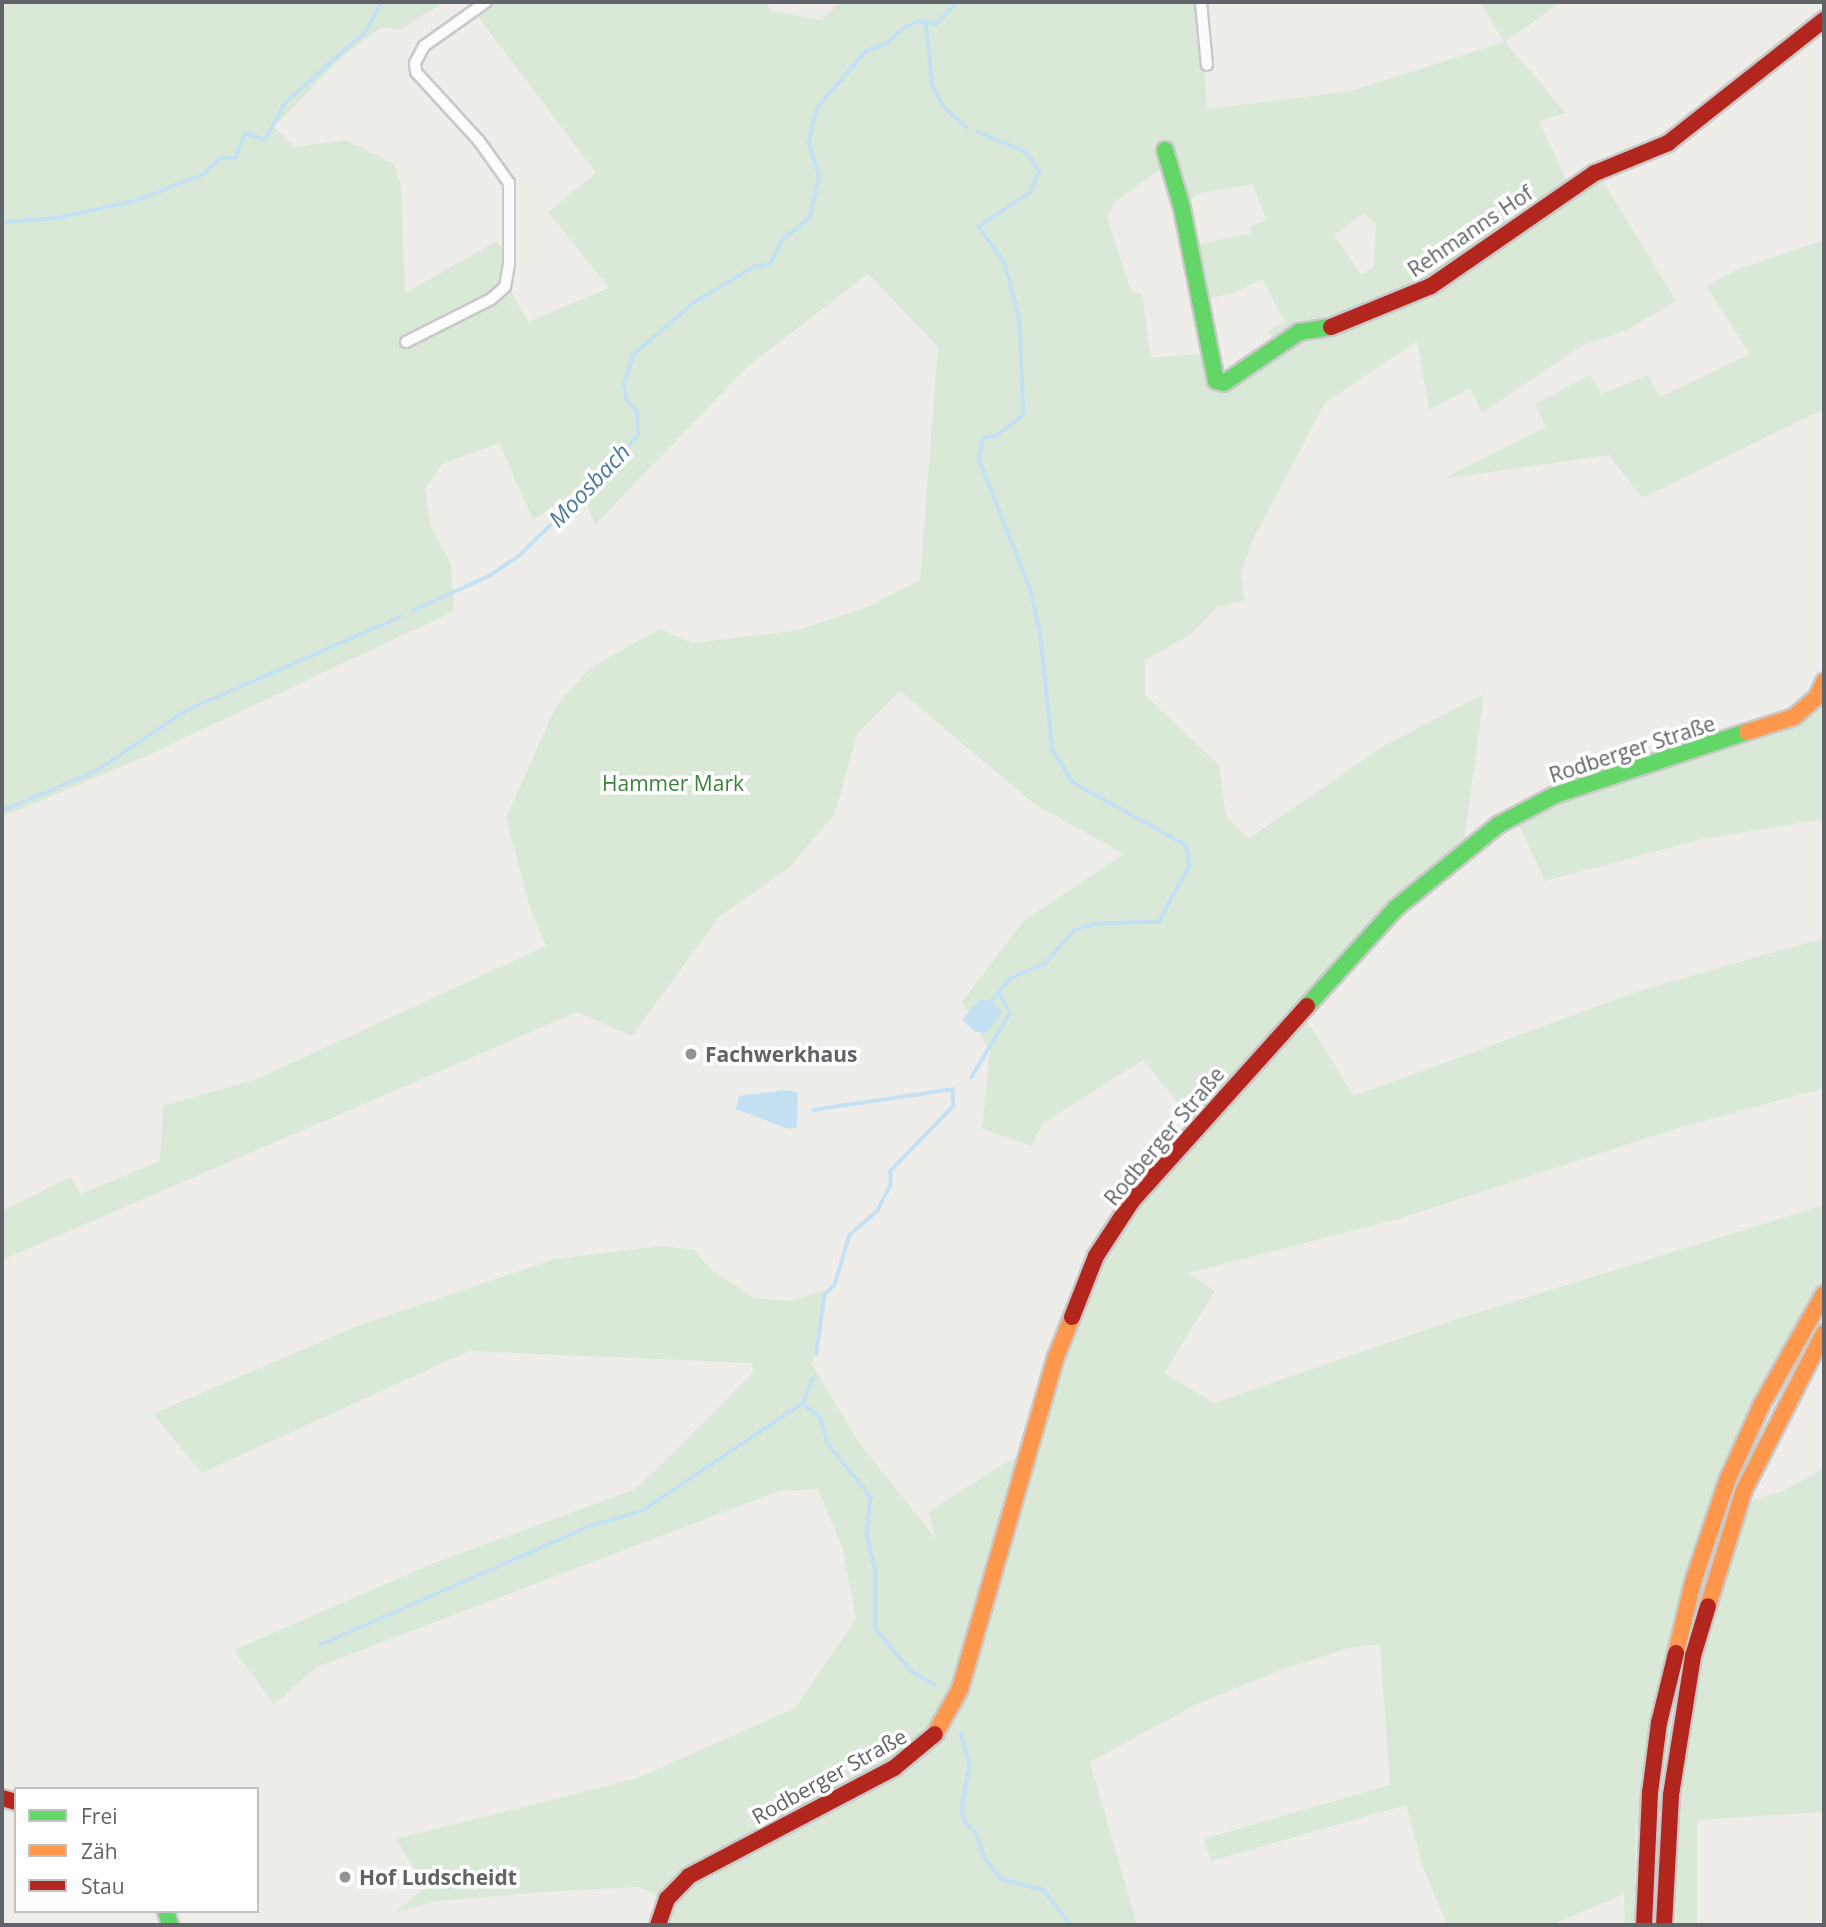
<!DOCTYPE html>
<meta charset="utf-8">
<style>
body{margin:0}
#map{position:relative;width:1826px;height:1927px;overflow:hidden;background:#efedea;font-family:"Open Sans",sans-serif}
div>[style]{position:absolute}
[style*='--x']{left:calc(var(--x)*1px);top:calc(var(--y)*1px);width:calc(var(--w)*1px);rotate:calc(var(--a)*1deg)}
.green>*{inset:0;background:#dae9d7}
.water>*{inset:0;background:#c4e1f4}
.stream>*{height:3.5px;margin:-1.75px;padding:0 1.75px;transform-origin:1.75px;border-radius:1.75px;background:#c4e1f4}
.roads{filter:drop-shadow(2px 0 #c9c9c9) drop-shadow(-2px 0 #c9c9c9) drop-shadow(0 2px #c9c9c9) drop-shadow(0 -2px #c9c9c9)}
.street>*{height:10px;margin:-5px;padding:0 5px;transform-origin:5px;border-radius:5px;background:#fdfcfc}
.fast>*{height:16px;margin:-8px;padding:0 8px;transform-origin:8px;border-radius:8px;background:#63d668}
.slow>*{height:16px;margin:-8px;padding:0 8px;transform-origin:8px;border-radius:8px;background:#ff974d}
.jam>*{height:16px;margin:-8px;padding:0 8px;transform-origin:8px;border-radius:8px;background:#b3261e}
.dots>*{width:19px;height:19px;translate:-50% -50%;box-sizing:border-box;border:4px solid #fff;border-radius:50%}
span{translate:-50% -50%;white-space:nowrap;text-align:center;line-height:1.15;-webkit-text-stroke:7px #fff;paint-order:stroke}
.street-label{font-size:21px;color:#606367}
.park-label{font-size:21px;color:#3d813d}
.poi-label{font-size:21px;color:#606367;font-weight:700}
.left{translate:0 -50%;text-align:left}
.water-label{font-size:23px;color:#4a79a2;font-style:italic}
.frame{position:absolute;inset:0;border:4px solid #606367;pointer-events:none}
.legend{position:absolute;left:14px;top:1787px;width:245px;height:126px;box-sizing:border-box;background:#fff;border:2px solid #bfc1c2;margin:0;padding:9px 12px;list-style:none;font-size:21px;color:#606367}
.legend li{display:flex;align-items:center;gap:14px;height:35px}
.legend b{width:35px;border:2px solid #bfc1c2}
</style>
<div id="map">
<div class="green">
<i style="clip-path:polygon(evenodd,2px 2px,444px 2px,400px 30px,382px 27px,344px 55px,274px 127px,294px 147px,346px 140px,394px 164px,401px 186px,405px 293px,497px 241px,507px 254px,506px 282px,528px 322px,609px 288px,548px 212px,596px 173px,467px 2px,765px 2px,772px 11px,821px 20px,840px 2px,1199px 2px,1207px 109px,1351px 91px,1504px 42px,1480px 2px,1561px 2px,1505px 42px,1566px 113px,1539px 121px,1571px 190px,1598px 173px,1676px 301px,1625px 331px,1581px 346px,1482px 413px,1470px 388px,1429px 410px,1417px 341px,1325px 403px,1252px 541px,1241px 574px,1245px 600px,1216px 608px,1190px 635px,1145px 660px,1145px 695px,1219px 765px,1226px 816px,1248px 839px,1385px 745px,1484px 694px,1464px 843px,1195px 1124px,1143px 1060px,1042px 1124px,1032px 1146px,982px 1129px,990px 1051px,962px 1002px,1024px 920px,1124px 854px,1034px 804px,900px 691px,857px 734px,835px 814px,790px 867px,719px 917px,632px 1036px,577px 1012px,2px 1260px,2px 1211px,71px 1177px,80px 1194px,160px 1161px,163px 1106px,257px 1079px,546px 946px,529px 905px,506px 818px,556px 706px,590px 668px,660px 629px,692px 643px,795px 631px,868px 607px,920px 580px,938px 347px,868px 274px,747px 367px,595px 525px,581px 487px,533px 520px,499px 443px,442px 464px,425px 489px,430px 524px,451px 565px,454px 611px,146px 756px,2px 817px,2px 2px,1166px 166px,1206px 353px,1151px 358px,1142px 293px,1132px 293px,1107px 217px,1116px 201px,1166px 166px,2px 2px,1253px 184px,1266px 220px,1249px 227px,1252px 233px,1191px 246px,1184px 208px,1196px 194px,1253px 184px,2px 2px,1364px 213px,1376px 225px,1374px 267px,1361px 275px,1334px 235px,1364px 213px,2px 2px,1262px 279px,1285px 322px,1268px 331px,1274px 343px,1227px 379px,1217px 374px,1202px 300px,1234px 293px,1262px 279px)"></i>
<i style="clip-path:polygon(1824px 240px,1824px 409px,1642px 498px,1609px 455px,1442px 479px,1546px 427px,1535px 404px,1590px 375px,1602px 394px,1648px 375px,1660px 397px,1750px 354px,1706px 286px,1736px 270px)"></i>
<i style="clip-path:polygon(1824px 696px,1824px 819px,1698px 840px,1545px 881px,1517px 820px,1615px 768px)"></i>
<i style="clip-path:polygon(1824px 938px,1824px 1088px,1678px 1128px,1401px 1218px,1189px 1273px,1215px 1291px,1164px 1373px,1214px 1403px,1451px 1321px,1824px 1205px,1824px 1278px,1736px 1435px,1708px 1512px,1781px 1492px,1824px 1468px,1824px 1812px,1697px 1820px,1697px 1925px,1676px 1925px,1677px 1818px,1636px 1826px,1634px 1925px,1625px 1925px,1624px 1894px,1551px 1925px,1447px 1925px,1422px 1865px,1406px 1805px,1211px 1861px,1204px 1839px,1390px 1785px,1380px 1645px,1353px 1647px,1283px 1669px,1195px 1705px,1090px 1762px,1137px 1925px,664px 1925px,677px 1890px,937px 1742px,955px 1717px,1078px 1299px,1128px 1209px,1302px 1013px,1354px 1096px,1639px 991px)"></i>
<i style="clip-path:polygon(661px 1246px,694px 1250px,713px 1271px,755px 1298px,790px 1301px,828px 1290px,812px 1364px,857px 1440px,937px 1540px,928px 1512px,1026px 1450px,954px 1689px,932px 1730px,899px 1759px,688px 1870px,659px 1897px,640px 1887px,557px 1891px,438px 1901px,395px 1912px,425px 1888px,396px 1839px,635px 1779px,795px 1708px,856px 1619px,842px 1547px,818px 1489px,779px 1491px,317px 1667px,274px 1704px,234px 1650px,434px 1563px,636px 1489px,753px 1373px,752px 1363px,469px 1351px,202px 1473px,153px 1414px,357px 1326px,555px 1259px)"></i>
</div>
<div class="water">
<i style="clip-path:polygon(980px 999px,992px 1002px,1003px 1012px,986px 1033px,975px 1032px,962px 1020px)"></i>
<i style="clip-path:polygon(784px 1090px,798px 1092px,797px 1127px,788px 1129px,736px 1109px,739px 1096px)"></i>
</div>
<div class="stream">
<i style="--x:926;--y:22;--w:64;--a:83.8"></i>
<i style="--x:933;--y:86;--w:24;--a:62"></i>
<i style="--x:944;--y:107;--w:30;--a:42"></i>
<i style="--x:978;--y:132;--w:52;--a:22.6"></i>
<i style="--x:1026;--y:152;--w:24;--a:54"></i>
<i style="--x:1040;--y:171;--w:24;--a:114"></i>
<i style="--x:1030;--y:193;--w:61;--a:146.3"></i>
<i style="--x:979;--y:227;--w:44;--a:54.2"></i>
<i style="--x:1005;--y:263;--w:59;--a:75.3"></i>
<i style="--x:1020;--y:320;--w:95;--a:87.6"></i>
<i style="--x:1024;--y:415;--w:34;--a:142"></i>
<i style="--x:997;--y:436;--w:14;--a:168"></i>
<i style="--x:983;--y:439;--w:20;--a:101"></i>
<i style="--x:979;--y:459;--w:139;--a:68.4"></i>
<i style="--x:1030;--y:588;--w:42;--a:76.3"></i>
<i style="--x:1040;--y:629;--w:122;--a:83.9"></i>
<i style="--x:1053;--y:750;--w:37;--a:59"></i>
<i style="--x:1072;--y:782;--w:130;--a:28.9"></i>
<i style="--x:1186;--y:845;--w:21;--a:79"></i>
<i style="--x:1190;--y:866;--w:64;--a:119"></i>
<i style="--x:1159;--y:922;--w:61;--a:178.1"></i>
<i style="--x:1098;--y:924;--w:24;--a:165"></i>
<i style="--x:1075;--y:930;--w:45;--a:131.4"></i>
<i style="--x:1045;--y:964;--w:38;--a:157"></i>
<i style="--x:1010;--y:979;--w:29;--a:128"></i>
<i style="--x:2;--y:222;--w:54;--a:-4.2"></i>
<i style="--x:56;--y:218;--w:81;--a:-12.1"></i>
<i style="--x:135;--y:201;--w:74;--a:-21.4"></i>
<i style="--x:204;--y:174;--w:21;--a:-45"></i>
<i style="--x:219;--y:159;--w:17;--a:-7"></i>
<i style="--x:236;--y:157;--w:26;--a:-69"></i>
<i style="--x:245;--y:133;--w:21;--a:19"></i>
<i style="--x:265;--y:140;--w:42;--a:-61.6"></i>
<i style="--x:285;--y:103;--w:108;--a:-41.6"></i>
<i style="--x:366;--y:31;--w:33;--a:-61"></i>
<i style="--x:412;--y:611;--w:85;--a:-24.4"></i>
<i style="--x:489;--y:576;--w:36;--a:-34"></i>
<i style="--x:519;--y:556;--w:129;--a:-44.4"></i>
<i style="--x:611;--y:466;--w:41;--a:-48.9"></i>
<i style="--x:638;--y:435;--w:24;--a:-92"></i>
<i style="--x:637;--y:411;--w:16;--a:-133"></i>
<i style="--x:626;--y:399;--w:15;--a:-98"></i>
<i style="--x:624;--y:384;--w:30;--a:-73"></i>
<i style="--x:633;--y:355;--w:78;--a:-40.8"></i>
<i style="--x:692;--y:304;--w:71;--a:-31.2"></i>
<i style="--x:753;--y:267;--w:17;--a:-10"></i>
<i style="--x:770;--y:264;--w:27;--a:-63"></i>
<i style="--x:782;--y:240;--w:36;--a:-39"></i>
<i style="--x:810;--y:217;--w:41;--a:-77.3"></i>
<i style="--x:819;--y:177;--w:37;--a:-106"></i>
<i style="--x:809;--y:141;--w:34;--a:-76"></i>
<i style="--x:817;--y:108;--w:75;--a:-49.3"></i>
<i style="--x:866;--y:51;--w:21;--a:-19"></i>
<i style="--x:886;--y:44;--w:25;--a:-42"></i>
<i style="--x:905;--y:27;--w:17;--a:-21"></i>
<i style="--x:921;--y:21;--w:15;--a:11"></i>
<i style="--x:936;--y:24;--w:30;--a:-46"></i>
<i style="--x:2;--y:811;--w:104;--a:-23.1"></i>
<i style="--x:98;--y:770;--w:105;--a:-34.1"></i>
<i style="--x:185;--y:711;--w:235;--a:-23.6"></i>
<i style="--x:971;--y:1078;--w:76;--a:-59"></i>
<i style="--x:1010;--y:1013;--w:22;--a:-120"></i>
<i style="--x:813;--y:1110;--w:142;--a:-8.5"></i>
<i style="--x:953;--y:1089;--w:17;--a:87"></i>
<i style="--x:954;--y:1106;--w:91;--a:134.1"></i>
<i style="--x:891;--y:1171;--w:14;--a:90"></i>
<i style="--x:891;--y:1185;--w:29;--a:117"></i>
<i style="--x:878;--y:1211;--w:37;--a:139"></i>
<i style="--x:850;--y:1235;--w:52;--a:106.7"></i>
<i style="--x:835;--y:1285;--w:14;--a:135"></i>
<i style="--x:825;--y:1295;--w:59;--a:97.9"></i>
<i style="--x:803;--y:1403;--w:23;--a:40"></i>
<i style="--x:821;--y:1418;--w:27;--a:75"></i>
<i style="--x:828;--y:1444;--w:68;--a:50.9"></i>
<i style="--x:871;--y:1497;--w:38;--a:96"></i>
<i style="--x:867;--y:1535;--w:38;--a:76"></i>
<i style="--x:876;--y:1572;--w:57;--a:90"></i>
<i style="--x:876;--y:1629;--w:53;--a:50.3"></i>
<i style="--x:910;--y:1670;--w:29;--a:31"></i>
<i style="--x:320;--y:1645;--w:297;--a:-23.8"></i>
<i style="--x:592;--y:1525;--w:52;--a:-15.6"></i>
<i style="--x:642;--y:1511;--w:194;--a:-33.9"></i>
<i style="--x:803;--y:1403;--w:26;--a:-69"></i>
<i style="--x:961;--y:1733;--w:33;--a:74"></i>
<i style="--x:970;--y:1765;--w:46;--a:100.1"></i>
<i style="--x:962;--y:1810;--w:14;--a:73"></i>
<i style="--x:966;--y:1823;--w:16;--a:45"></i>
<i style="--x:977;--y:1834;--w:24;--a:73"></i>
<i style="--x:984;--y:1857;--w:28;--a:52"></i>
<i style="--x:1001;--y:1879;--w:44;--a:14.3"></i>
<i style="--x:1044;--y:1890;--w:44;--a:52.4"></i>
</div>
<div class="roads">
<div class="street">
<i style="--x:1201;--y:2;--w:63;--a:84.6"></i>
<i style="--x:406;--y:342;--w:95;--a:-26.8"></i>
<i style="--x:491;--y:299;--w:18;--a:-41"></i>
<i style="--x:505;--y:287;--w:23;--a:-80"></i>
<i style="--x:509;--y:264;--w:81;--a:-90"></i>
<i style="--x:509;--y:183;--w:52;--a:-125.5"></i>
<i style="--x:479;--y:141;--w:93;--a:-132.4"></i>
<i style="--x:416;--y:72;--w:9;--a:-96"></i>
<i style="--x:415;--y:63;--w:19;--a:-62"></i>
<i style="--x:424;--y:46;--w:76;--a:-35.4"></i>
</div>
<div class="fast">
<i style="--x:1165;--y:150;--w:60;--a:73.7"></i>
<i style="--x:1182;--y:208;--w:176;--a:78.9"></i>
<i style="--x:1216;--y:381;--w:8;--a:14"></i>
<i style="--x:1224;--y:383;--w:91;--a:-34.2"></i>
<i style="--x:1299;--y:332;--w:32;--a:-9"></i>
<i style="--x:1307;--y:1006;--w:132;--a:-47.8"></i>
<i style="--x:1396;--y:908;--w:132;--a:-39.1"></i>
<i style="--x:1498;--y:825;--w:64;--a:-27.8"></i>
<i style="--x:1555;--y:795;--w:202;--a:-18.2"></i>
<i style="--x:166;--y:1911;--w:15;--a:74"></i>
</div>
<div class="slow">
<i style="--x:1747;--y:732;--w:49;--a:-17.7"></i>
<i style="--x:1794;--y:717;--w:30;--a:-41"></i>
<i style="--x:1817;--y:697;--w:17;--a:-65"></i>
<i style="--x:1708;--y:1606;--w:121;--a:-72.8"></i>
<i style="--x:1744;--y:1490;--w:176;--a:-63"></i>
<i style="--x:1676;--y:1653;--w:73;--a:-76.5"></i>
<i style="--x:1693;--y:1582;--w:107;--a:-71.4"></i>
<i style="--x:1727;--y:1481;--w:85;--a:-65.6"></i>
<i style="--x:1762;--y:1404;--w:126;--a:-60.6"></i>
<i style="--x:935;--y:1734;--w:51;--a:-60.9"></i>
<i style="--x:960;--y:1689;--w:346;--a:-73.9"></i>
<i style="--x:1056;--y:1357;--w:43;--a:-68.2"></i>
</div>
<div class="jam">
<i style="--x:1331;--y:327;--w:108;--a:-22.3"></i>
<i style="--x:1431;--y:286;--w:199;--a:-34.6"></i>
<i style="--x:1595;--y:173;--w:79;--a:-22.3"></i>
<i style="--x:1668;--y:143;--w:199;--a:-38.3"></i>
<i style="--x:1072;--y:1317;--w:66;--a:-68.5"></i>
<i style="--x:1096;--y:1256;--w:66;--a:-56.8"></i>
<i style="--x:1132;--y:1201;--w:262;--a:-48.1"></i>
<i style="--x:2;--y:1798;--w:15;--a:16"></i>
<i style="--x:658;--y:1925;--w:28;--a:-71"></i>
<i style="--x:667;--y:1899;--w:32;--a:-46"></i>
<i style="--x:689;--y:1876;--w:232;--a:-27.8"></i>
<i style="--x:894;--y:1768;--w:53;--a:-39.7"></i>
<i style="--x:1644;--y:1925;--w:132;--a:-87.4"></i>
<i style="--x:1650;--y:1793;--w:71;--a:-82.7"></i>
<i style="--x:1659;--y:1723;--w:72;--a:-76.3"></i>
<i style="--x:1664;--y:1925;--w:130;--a:-86.9"></i>
<i style="--x:1671;--y:1795;--w:141;--a:-81"></i>
<i style="--x:1693;--y:1656;--w:52;--a:-73.3"></i>
</div>
</div>
<div class="dots">
<i style="left:691px;top:1054px;background:#929395"></i>
<i style="left:345px;top:1877px;background:#929395"></i>
</div>
<div class="street-label">
<span style="left:1470px;top:231px;rotate:-34deg">Rehmanns Hof</span>
<span style="left:1632px;top:749px;rotate:-18deg">Rodberger Straße</span>
<span style="left:1164px;top:1136px;rotate:-50deg">Rodberger Straße</span>
<span style="left:829px;top:1776px;rotate:-29deg">Rodberger Straße</span>
</div>
<div class="park-label">
<span style="left:673px;top:783px">Hammer Mark</span>
</div>
<div class="poi-label">
<span class="left" style="left:705px;top:1054px">Fachwerkhaus</span>
<span class="left" style="left:359px;top:1877px">Hof Ludscheidt</span>
</div>
<div class="water-label">
<span style="left:589px;top:485px;rotate:-46deg">Moosbach</span>
</div>
<div class="frame"></div>
<ul class="legend">
<li><b style="height:9px;background:#63d668"></b>Frei</li>
<li><b style="height:9px;background:#ff974d"></b>Zäh</li>
<li><b style="height:9px;background:#b3261e"></b>Stau</li>
</ul>
</div>
